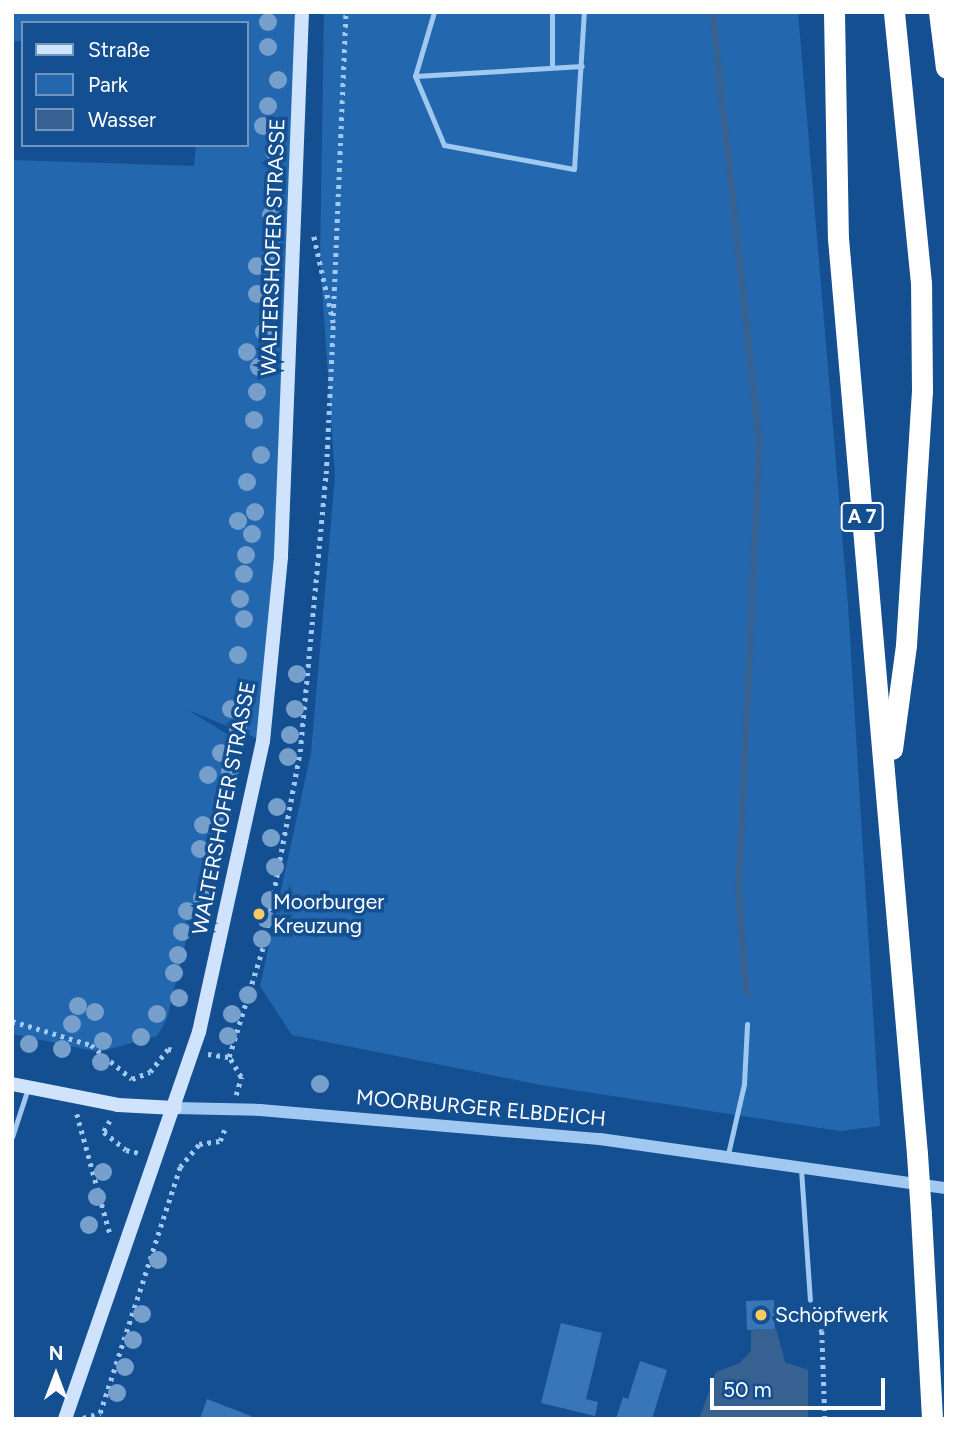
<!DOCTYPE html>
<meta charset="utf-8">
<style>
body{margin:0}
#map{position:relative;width:958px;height:1431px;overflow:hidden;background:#144f91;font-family:Figtree,sans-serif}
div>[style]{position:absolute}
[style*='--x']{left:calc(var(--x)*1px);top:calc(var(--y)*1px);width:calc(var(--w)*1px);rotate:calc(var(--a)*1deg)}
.green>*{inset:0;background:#2367ae}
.water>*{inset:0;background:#366191}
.stream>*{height:7px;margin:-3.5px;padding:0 3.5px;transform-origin:3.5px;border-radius:3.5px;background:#366191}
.building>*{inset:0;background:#3876b8;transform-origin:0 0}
.path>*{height:4.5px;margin-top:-2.25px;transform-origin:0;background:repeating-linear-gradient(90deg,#a0c8f1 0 3.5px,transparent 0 8.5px)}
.service>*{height:5px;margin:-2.5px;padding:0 2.5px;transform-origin:2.5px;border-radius:2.5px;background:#a0c8f1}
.tertiary>*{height:12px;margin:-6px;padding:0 6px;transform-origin:6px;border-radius:6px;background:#a0c8f1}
.secondary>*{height:14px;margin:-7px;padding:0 7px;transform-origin:7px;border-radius:7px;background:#cfe4fc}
.motorway>*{height:21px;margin:-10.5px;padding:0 10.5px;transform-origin:10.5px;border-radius:10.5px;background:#fff}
.motorway-bridge>*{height:21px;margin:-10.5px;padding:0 10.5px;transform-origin:10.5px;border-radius:10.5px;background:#fff}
.trees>*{width:18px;height:18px;margin:-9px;border-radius:50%;background:#769fcc}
.dots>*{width:19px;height:19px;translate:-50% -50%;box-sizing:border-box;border:4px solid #144f91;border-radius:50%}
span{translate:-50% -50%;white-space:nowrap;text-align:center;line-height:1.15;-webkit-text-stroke:7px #144f91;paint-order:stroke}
.shield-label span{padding:2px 5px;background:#144f91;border:2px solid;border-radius:5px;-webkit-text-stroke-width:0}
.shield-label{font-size:19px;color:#fff;font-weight:700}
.street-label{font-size:21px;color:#fff}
.poi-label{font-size:21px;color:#fff}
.left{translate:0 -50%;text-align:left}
.frame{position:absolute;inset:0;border:14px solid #fff;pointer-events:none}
.legend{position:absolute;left:21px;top:21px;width:228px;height:126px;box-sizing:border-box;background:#144f91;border:2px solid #7295bd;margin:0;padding:9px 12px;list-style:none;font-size:21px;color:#fff}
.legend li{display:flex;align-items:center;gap:14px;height:35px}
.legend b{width:35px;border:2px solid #7295bd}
.north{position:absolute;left:21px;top:1340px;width:70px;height:70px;-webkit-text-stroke:5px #144f91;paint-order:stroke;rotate:0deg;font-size:19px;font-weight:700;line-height:28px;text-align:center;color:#fff}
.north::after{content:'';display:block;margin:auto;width:24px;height:32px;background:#fff;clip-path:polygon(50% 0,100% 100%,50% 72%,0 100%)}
.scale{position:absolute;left:710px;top:1378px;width:175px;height:32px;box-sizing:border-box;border:4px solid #fff;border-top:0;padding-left:9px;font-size:21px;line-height:24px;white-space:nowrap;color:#fff;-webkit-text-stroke:5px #144f91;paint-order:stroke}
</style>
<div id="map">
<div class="green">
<i style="clip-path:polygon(12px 12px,302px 12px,298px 176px,263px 741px,188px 710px,235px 739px,167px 1019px,157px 1036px,99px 1052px,12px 1034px,12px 160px,194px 166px,196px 145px,247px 145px,247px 23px,23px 23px,23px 41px,12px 41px)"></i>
<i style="clip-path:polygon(324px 12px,798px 12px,848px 605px,880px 1126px,840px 1131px,541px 1085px,292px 1035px,260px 986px,311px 753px,335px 476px,320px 260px)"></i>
</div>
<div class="water">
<i style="clip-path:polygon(776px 1329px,785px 1362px,808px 1370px,808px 1419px,699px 1419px,716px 1372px,740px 1363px,751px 1351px,751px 1330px)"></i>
</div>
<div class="stream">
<i style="--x:712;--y:12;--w:434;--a:83.8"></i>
<i style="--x:759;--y:443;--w:446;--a:92.7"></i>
<i style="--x:738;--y:889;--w:104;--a:85.6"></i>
</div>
<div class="building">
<i style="left:774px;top:1300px;width:29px;height:28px;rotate:88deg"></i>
<i style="clip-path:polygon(561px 1323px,602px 1333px,586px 1399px,598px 1402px,595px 1416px,541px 1403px)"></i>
<i style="clip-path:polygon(640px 1361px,667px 1370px,652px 1419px,616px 1419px,623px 1397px,628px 1399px)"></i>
<i style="clip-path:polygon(207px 1399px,251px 1416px,250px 1419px,200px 1419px)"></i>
</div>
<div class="path">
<i style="--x:333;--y:316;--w:304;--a:-87.6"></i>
<i style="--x:12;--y:1021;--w:83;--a:16.9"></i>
<i style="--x:91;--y:1045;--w:53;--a:39.7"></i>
<i style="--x:132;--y:1079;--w:19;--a:-21"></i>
<i style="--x:150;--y:1072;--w:29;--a:-52"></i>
<i style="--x:168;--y:1049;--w:7;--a:8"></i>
<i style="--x:208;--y:1054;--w:21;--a:8"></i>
<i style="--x:236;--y:1095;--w:19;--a:-74"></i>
<i style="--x:241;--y:1077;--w:23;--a:-121"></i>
<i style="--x:229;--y:1057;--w:118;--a:-72.8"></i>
<i style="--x:264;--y:944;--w:195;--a:-79.4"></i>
<i style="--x:300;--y:752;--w:279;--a:-84.7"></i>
<i style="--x:326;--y:474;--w:151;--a:-87.3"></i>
<i style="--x:333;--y:323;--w:91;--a:-102.7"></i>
<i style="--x:77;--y:1114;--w:124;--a:74.6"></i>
<i style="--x:110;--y:1121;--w:13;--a:119"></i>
<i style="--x:104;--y:1132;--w:28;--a:39"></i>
<i style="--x:126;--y:1150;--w:13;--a:13"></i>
<i style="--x:815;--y:1313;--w:19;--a:69"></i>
<i style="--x:822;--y:1331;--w:88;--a:88"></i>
<i style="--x:83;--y:1418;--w:18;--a:-16"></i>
<i style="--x:100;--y:1413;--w:259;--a:-72"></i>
<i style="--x:180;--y:1167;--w:30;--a:-50"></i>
<i style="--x:199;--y:1144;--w:21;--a:-8"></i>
<i style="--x:220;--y:1141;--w:16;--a:-68"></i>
</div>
<div class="service">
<i style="--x:434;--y:12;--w:67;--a:106.5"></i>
<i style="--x:415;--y:76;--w:75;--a:67.2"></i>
<i style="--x:444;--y:145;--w:132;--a:10.5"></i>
<i style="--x:574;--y:169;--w:157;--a:-86.4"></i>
<i style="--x:552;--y:12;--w:55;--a:90"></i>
<i style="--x:415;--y:76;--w:167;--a:-3.4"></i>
<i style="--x:12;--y:1137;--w:52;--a:-71.9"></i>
<i style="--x:728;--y:1154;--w:72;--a:-77.1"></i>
<i style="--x:744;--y:1084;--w:60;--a:-87.1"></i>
<i style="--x:801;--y:1169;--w:131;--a:86.1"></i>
</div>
<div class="tertiary">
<i style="--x:175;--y:1108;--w:85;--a:1.3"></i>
<i style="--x:260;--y:1110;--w:341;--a:4.9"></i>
<i style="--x:600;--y:1139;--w:349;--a:8.1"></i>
</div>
<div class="secondary">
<i style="--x:12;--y:1084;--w:108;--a:11.2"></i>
<i style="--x:118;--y:1105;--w:57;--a:3"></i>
<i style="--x:65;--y:1419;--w:410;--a:-70.9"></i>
<i style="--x:199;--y:1032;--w:298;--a:-77.6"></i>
<i style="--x:263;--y:741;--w:186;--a:-84.4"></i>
<i style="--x:281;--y:556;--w:544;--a:-87.79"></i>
</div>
<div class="motorway">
<i style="--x:834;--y:12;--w:226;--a:89"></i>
<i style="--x:838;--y:238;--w:919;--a:85.07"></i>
<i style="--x:939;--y:12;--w:56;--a:82.9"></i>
<i style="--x:892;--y:749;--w:105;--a:-82.3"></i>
<i style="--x:906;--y:645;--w:255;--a:-86.4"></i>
<i style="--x:922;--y:391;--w:108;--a:-90.5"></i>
<i style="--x:921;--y:283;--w:272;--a:-95.7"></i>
<i style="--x:921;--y:1215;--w:204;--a:86.9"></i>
</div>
<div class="motorway-bridge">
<i style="--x:917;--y:1154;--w:61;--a:86.2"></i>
</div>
<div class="trees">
<i style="left:268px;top:22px"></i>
<i style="left:268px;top:47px"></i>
<i style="left:278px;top:80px"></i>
<i style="left:268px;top:106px"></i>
<i style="left:263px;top:126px"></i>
<i style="left:274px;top:152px"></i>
<i style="left:271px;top:215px"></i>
<i style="left:271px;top:252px"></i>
<i style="left:257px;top:266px"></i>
<i style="left:257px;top:294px"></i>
<i style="left:271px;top:305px"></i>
<i style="left:264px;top:332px"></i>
<i style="left:247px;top:352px"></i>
<i style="left:259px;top:367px"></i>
<i style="left:257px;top:392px"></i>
<i style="left:254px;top:420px"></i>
<i style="left:261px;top:455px"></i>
<i style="left:247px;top:482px"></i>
<i style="left:255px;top:512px"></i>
<i style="left:238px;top:521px"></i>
<i style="left:252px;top:534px"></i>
<i style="left:246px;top:555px"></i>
<i style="left:244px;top:574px"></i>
<i style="left:240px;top:599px"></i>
<i style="left:244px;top:619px"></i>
<i style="left:238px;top:655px"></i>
<i style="left:297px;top:674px"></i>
<i style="left:231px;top:709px"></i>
<i style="left:295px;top:709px"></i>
<i style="left:238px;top:729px"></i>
<i style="left:290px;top:735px"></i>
<i style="left:221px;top:753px"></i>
<i style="left:288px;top:757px"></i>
<i style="left:230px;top:772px"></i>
<i style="left:208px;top:775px"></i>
<i style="left:277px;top:807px"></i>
<i style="left:223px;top:814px"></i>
<i style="left:203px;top:825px"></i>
<i style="left:271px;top:838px"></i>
<i style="left:200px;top:849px"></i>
<i style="left:215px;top:859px"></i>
<i style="left:275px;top:867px"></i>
<i style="left:202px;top:898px"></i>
<i style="left:270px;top:900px"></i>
<i style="left:187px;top:911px"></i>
<i style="left:266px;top:919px"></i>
<i style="left:182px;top:932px"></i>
<i style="left:262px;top:939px"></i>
<i style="left:178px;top:955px"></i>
<i style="left:174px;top:973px"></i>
<i style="left:248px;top:995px"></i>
<i style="left:179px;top:998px"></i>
<i style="left:78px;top:1006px"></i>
<i style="left:95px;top:1012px"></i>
<i style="left:157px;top:1014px"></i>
<i style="left:232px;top:1014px"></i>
<i style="left:72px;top:1024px"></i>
<i style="left:228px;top:1036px"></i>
<i style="left:141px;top:1037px"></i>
<i style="left:103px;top:1041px"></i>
<i style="left:29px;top:1044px"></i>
<i style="left:62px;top:1049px"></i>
<i style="left:101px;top:1062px"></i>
<i style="left:320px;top:1084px"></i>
<i style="left:103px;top:1172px"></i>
<i style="left:97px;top:1197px"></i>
<i style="left:89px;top:1225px"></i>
<i style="left:158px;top:1260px"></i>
<i style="left:142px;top:1314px"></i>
<i style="left:133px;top:1340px"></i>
<i style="left:125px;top:1367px"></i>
<i style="left:117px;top:1393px"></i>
</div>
<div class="dots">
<i style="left:259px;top:914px;background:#ffcb60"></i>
<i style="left:761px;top:1315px;background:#ffcb60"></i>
</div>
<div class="shield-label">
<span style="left:862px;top:517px">A 7</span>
</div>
<div class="street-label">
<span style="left:273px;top:247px;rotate:-88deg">WALTERSHOFER STRASSE</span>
<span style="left:224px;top:808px;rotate:-79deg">WALTERSHOFER STRASSE</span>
<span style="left:481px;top:1108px;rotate:5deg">MOORBURGER ELBDEICH</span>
</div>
<div class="poi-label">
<span class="left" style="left:273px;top:914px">Moorburger<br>Kreuzung</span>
<span class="left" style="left:775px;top:1315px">Schöpfwerk</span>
</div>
<div class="frame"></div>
<ul class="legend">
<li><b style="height:9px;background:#cfe4fc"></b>Straße</li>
<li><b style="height:19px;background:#2367ae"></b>Park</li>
<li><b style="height:19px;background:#366191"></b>Wasser</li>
</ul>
<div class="north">N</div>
<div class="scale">50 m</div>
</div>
